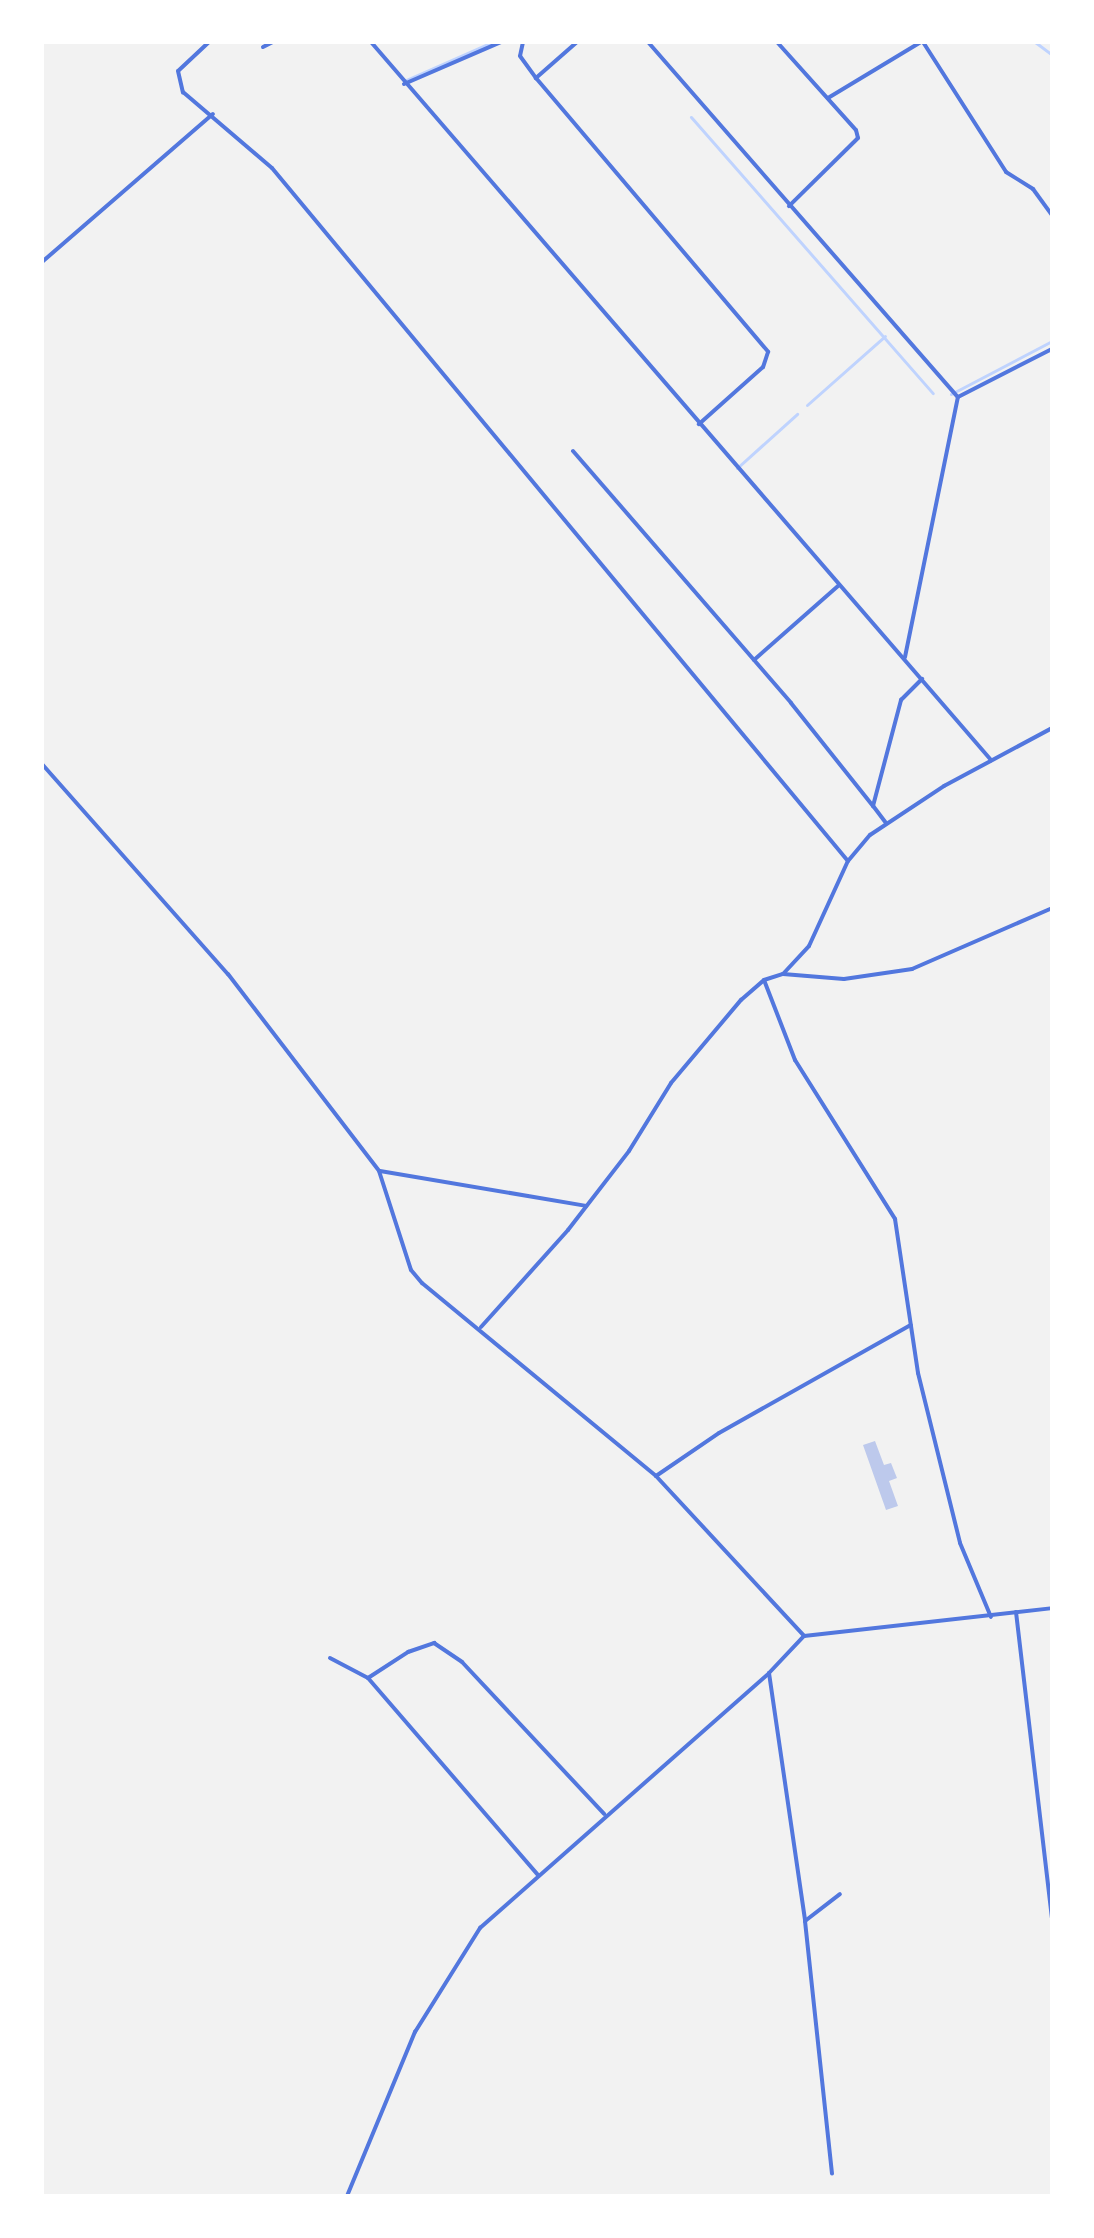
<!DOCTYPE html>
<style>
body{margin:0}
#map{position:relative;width:1094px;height:2238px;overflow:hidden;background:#f2f2f2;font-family:"Playfair Display",serif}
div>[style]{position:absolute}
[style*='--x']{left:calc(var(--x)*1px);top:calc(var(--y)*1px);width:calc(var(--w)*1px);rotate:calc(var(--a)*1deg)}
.stream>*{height:3px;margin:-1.5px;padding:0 1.5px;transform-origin:1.5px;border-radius:1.5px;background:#bfd3fe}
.building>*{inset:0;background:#bdc9ec}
.minor>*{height:4px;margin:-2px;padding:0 2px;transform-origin:2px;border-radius:2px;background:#5277de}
span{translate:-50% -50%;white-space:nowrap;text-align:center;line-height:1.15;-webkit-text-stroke:7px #fff;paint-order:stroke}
.frame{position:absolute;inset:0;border:44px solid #fff;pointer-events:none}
</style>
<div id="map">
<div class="stream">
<i style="--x:1035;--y:42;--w:21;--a:37"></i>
<i style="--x:406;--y:80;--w:94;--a:-23.8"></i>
<i style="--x:691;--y:117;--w:367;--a:48.8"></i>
<i style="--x:951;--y:394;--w:114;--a:-27.7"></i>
<i style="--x:807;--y:405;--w:104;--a:-41.5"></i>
<i style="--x:737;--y:468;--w:81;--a:-42"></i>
</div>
<div class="building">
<i style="clip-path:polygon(875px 1441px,884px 1465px,891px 1463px,897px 1478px,889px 1481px,898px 1506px,886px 1510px,863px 1445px)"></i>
</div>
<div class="minor">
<i style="--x:209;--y:42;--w:42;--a:136.9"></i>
<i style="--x:178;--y:71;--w:22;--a:77"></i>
<i style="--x:183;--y:92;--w:117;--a:40.5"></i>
<i style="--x:272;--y:168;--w:901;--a:50.27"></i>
<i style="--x:371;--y:42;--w:949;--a:49.19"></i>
<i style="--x:523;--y:42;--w:14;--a:102"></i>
<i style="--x:520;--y:56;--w:27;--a:54"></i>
<i style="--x:577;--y:42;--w:55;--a:138.7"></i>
<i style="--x:536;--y:78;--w:359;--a:49.7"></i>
<i style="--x:768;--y:352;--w:16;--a:108"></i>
<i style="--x:763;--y:367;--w:86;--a:138.3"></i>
<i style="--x:648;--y:42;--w:471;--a:48.9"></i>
<i style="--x:777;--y:42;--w:118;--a:48.1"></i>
<i style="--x:856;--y:130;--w:8;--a:76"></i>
<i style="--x:858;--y:138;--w:97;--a:135.4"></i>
<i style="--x:923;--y:42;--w:154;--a:57.4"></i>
<i style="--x:1006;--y:172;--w:32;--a:32"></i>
<i style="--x:1033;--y:189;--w:32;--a:54"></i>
<i style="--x:263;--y:47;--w:11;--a:-27"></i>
<i style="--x:404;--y:84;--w:106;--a:-23.4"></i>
<i style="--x:828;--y:98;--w:109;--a:-31.1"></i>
<i style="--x:42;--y:262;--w:226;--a:-40.9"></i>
<i style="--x:958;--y:397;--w:106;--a:-27.1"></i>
<i style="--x:573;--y:451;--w:333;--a:49.1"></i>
<i style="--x:791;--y:703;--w:132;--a:51.5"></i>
<i style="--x:905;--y:657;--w:265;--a:-78.5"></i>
<i style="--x:754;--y:660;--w:112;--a:-41.4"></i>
<i style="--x:42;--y:764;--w:281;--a:48.5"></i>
<i style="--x:228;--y:974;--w:248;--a:52.5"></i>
<i style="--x:379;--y:1171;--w:104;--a:72.1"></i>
<i style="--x:411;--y:1270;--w:17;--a:50"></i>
<i style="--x:422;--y:1283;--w:303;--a:39.5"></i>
<i style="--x:656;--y:1476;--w:218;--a:47.2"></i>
<i style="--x:886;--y:823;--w:21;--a:-127"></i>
<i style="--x:873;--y:806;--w:110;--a:-75.2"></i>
<i style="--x:901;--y:700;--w:30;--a:-45"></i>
<i style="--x:783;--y:974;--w:61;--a:4.7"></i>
<i style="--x:844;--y:979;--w:69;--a:-8.4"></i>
<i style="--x:912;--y:969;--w:153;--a:-23.5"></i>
<i style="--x:764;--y:980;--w:86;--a:68.8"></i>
<i style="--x:795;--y:1060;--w:188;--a:57.8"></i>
<i style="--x:895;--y:1219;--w:156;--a:81.5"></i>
<i style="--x:918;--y:1373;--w:175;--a:76.1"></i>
<i style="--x:960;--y:1543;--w:80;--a:67.3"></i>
<i style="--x:380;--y:1171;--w:209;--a:9.6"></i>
<i style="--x:481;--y:1327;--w:130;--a:-48.1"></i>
<i style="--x:568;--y:1230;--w:100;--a:-52.3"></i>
<i style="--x:629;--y:1151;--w:80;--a:-58.3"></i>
<i style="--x:671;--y:1083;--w:109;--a:-49.9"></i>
<i style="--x:741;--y:1000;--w:30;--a:-41"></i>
<i style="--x:764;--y:980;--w:20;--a:-18"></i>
<i style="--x:783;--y:974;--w:38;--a:-47"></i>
<i style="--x:809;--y:946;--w:94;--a:-65.4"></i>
<i style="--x:848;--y:861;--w:34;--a:-50"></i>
<i style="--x:870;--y:835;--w:89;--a:-33.5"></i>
<i style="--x:944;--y:786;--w:123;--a:-28.2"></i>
<i style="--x:656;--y:1476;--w:76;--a:-34.3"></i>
<i style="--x:719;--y:1433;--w:220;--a:-29.4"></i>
<i style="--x:1016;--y:1612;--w:308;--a:83.3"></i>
<i style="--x:330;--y:1658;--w:43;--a:27.8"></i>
<i style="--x:368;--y:1678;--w:260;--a:49.2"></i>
<i style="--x:769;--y:1673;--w:251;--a:81.7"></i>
<i style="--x:805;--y:1921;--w:254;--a:83.9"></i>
<i style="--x:368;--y:1678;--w:48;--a:-33"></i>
<i style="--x:408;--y:1652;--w:28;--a:-19"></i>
<i style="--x:434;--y:1643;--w:34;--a:34"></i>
<i style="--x:462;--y:1662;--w:208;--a:46.9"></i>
<i style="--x:805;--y:1921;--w:44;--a:-37.6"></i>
<i style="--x:347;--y:2196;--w:178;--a:-67.5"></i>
<i style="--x:415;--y:2032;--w:123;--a:-58"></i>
<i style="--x:480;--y:1928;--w:385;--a:-41.4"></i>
<i style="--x:769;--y:1673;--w:51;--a:-46.6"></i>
<i style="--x:804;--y:1636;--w:250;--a:-6.4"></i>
</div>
<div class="frame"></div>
</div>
